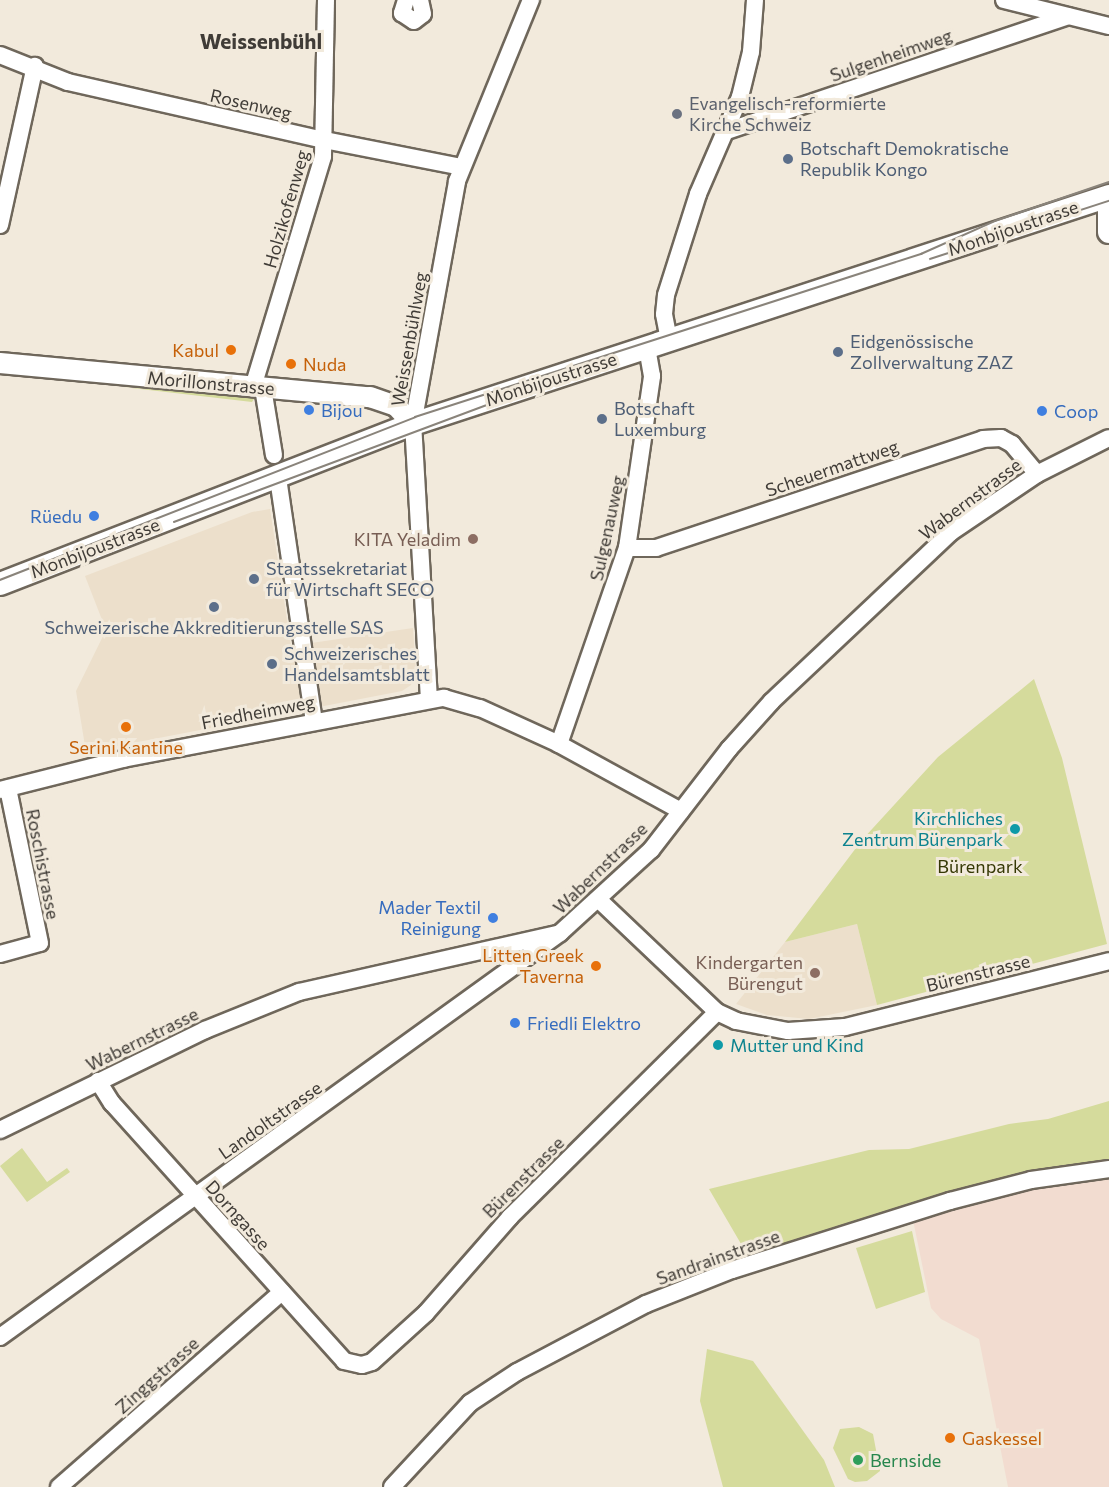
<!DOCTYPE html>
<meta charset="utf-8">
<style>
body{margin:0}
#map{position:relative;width:1109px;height:1487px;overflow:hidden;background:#f2eadc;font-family:Commissioner,sans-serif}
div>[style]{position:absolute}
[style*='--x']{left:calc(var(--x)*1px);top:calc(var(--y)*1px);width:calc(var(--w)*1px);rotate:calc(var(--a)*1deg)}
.built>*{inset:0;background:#ecdfcb}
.industrial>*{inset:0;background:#f2dcd0}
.green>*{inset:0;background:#d5db9c}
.roads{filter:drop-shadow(2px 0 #6f675b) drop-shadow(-2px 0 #6f675b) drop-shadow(0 2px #6f675b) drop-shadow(0 -2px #6f675b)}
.minor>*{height:16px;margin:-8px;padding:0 8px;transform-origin:8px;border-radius:8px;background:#fff}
.tertiary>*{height:20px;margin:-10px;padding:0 10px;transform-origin:10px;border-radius:10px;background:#fff}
.secondary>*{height:22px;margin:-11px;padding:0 11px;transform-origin:11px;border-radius:11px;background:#fff}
.tram>*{height:1.5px;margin:-0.75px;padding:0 0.75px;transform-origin:0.75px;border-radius:0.75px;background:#8a847b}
.dots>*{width:16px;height:16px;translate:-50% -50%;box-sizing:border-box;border:3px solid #f2eadc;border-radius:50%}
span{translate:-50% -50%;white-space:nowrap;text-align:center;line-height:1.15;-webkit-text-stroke:6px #f2eadc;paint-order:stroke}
.street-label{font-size:18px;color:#403c37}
.worship-label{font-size:18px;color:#5b616d}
.left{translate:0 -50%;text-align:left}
.service-label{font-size:18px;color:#4e5e75}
.food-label{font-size:18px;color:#c56008}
.right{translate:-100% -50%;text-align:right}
.shop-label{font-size:18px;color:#366cbe}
.education-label{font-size:18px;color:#785e54}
.culture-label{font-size:18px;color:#0d838f}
.park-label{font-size:18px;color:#353804}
.leisure-label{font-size:18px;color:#27864d}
.quarter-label{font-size:21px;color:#403c37;font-weight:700}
</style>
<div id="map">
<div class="built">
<i style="clip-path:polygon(270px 509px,291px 646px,413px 628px,416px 673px,411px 685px,402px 691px,86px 752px,76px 691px,106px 630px,85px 576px,252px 512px)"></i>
<i style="clip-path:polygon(857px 924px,877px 1005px,809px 1019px,767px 1015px,736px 1004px,785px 942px)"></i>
</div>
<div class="industrial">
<i style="clip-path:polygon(1109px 1171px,1109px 1487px,1008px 1487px,979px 1339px,941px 1319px,931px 1308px,912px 1215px,951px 1203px)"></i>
</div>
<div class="green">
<i style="clip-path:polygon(123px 387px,252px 397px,254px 399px,252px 402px)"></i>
<i style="clip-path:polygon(1034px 679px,1062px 758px,1107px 944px,877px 1005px,857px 924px,785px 942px,862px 840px,938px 757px)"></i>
<i style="clip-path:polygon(1109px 1101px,1109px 1167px,748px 1263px,744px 1249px,709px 1189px,869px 1150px,909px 1149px,1009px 1124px,1048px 1119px)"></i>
<i style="clip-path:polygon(22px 1148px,47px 1182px,67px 1168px,70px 1172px,27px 1202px,0 1166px)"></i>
<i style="clip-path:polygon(912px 1231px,925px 1292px,876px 1309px,856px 1248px)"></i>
<i style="clip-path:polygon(707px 1349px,753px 1361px,824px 1460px,835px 1487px,723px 1487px,700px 1401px)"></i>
<i style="clip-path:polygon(859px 1427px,873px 1434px,880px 1471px,867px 1481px,855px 1482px,848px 1479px,833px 1448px,840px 1429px)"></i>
</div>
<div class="roads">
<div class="minor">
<i style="--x:406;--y:0;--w:14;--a:107"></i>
<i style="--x:402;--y:13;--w:14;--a:34"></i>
<i style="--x:414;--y:21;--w:11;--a:-38"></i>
<i style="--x:423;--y:14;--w:14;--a:-102"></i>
<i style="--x:1004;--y:0;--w:108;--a:13.9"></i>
<i style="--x:0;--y:55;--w:73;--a:21.7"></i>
<i style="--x:68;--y:82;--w:262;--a:12.8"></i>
<i style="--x:324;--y:140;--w:140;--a:11.1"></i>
<i style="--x:727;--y:131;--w:360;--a:-18.6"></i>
<i style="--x:0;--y:225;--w:163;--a:-77.6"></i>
<i style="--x:669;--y:340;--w:26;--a:-101"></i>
<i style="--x:664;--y:314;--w:19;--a:-84"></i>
<i style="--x:666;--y:295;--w:106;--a:-72.4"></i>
<i style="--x:698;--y:194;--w:106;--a:-66.6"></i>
<i style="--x:740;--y:97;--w:46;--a:-76.3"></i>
<i style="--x:751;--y:52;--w:52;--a:-85.6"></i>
<i style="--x:253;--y:387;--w:241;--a:-73.1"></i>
<i style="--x:323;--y:156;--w:156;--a:-88.9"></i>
<i style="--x:263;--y:388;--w:68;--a:80.7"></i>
<i style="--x:278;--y:478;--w:246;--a:81.6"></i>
<i style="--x:627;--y:548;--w:29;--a:0"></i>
<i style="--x:656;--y:548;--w:345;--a:-18.4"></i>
<i style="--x:983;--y:439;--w:18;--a:-3"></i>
<i style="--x:1001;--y:438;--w:13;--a:29"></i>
<i style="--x:1012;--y:444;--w:39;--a:50"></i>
<i style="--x:429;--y:700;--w:276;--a:-93.3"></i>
<i style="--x:413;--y:424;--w:247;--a:-79.7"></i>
<i style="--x:457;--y:181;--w:196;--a:-67.8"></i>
<i style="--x:559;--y:744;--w:207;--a:-70.9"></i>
<i style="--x:627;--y:548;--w:174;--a:-81.7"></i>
<i style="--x:652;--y:376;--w:28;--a:-100"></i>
<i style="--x:0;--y:790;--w:127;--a:-14.1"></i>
<i style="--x:123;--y:759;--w:327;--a:-10.8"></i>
<i style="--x:444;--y:698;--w:37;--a:16"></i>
<i style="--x:480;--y:708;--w:87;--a:24.5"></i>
<i style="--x:559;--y:744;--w:139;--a:28.8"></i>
<i style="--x:599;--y:900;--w:163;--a:43.5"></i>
<i style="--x:717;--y:1012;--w:21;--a:25"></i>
<i style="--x:736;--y:1021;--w:53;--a:10.9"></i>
<i style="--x:788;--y:1031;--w:57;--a:-4"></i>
<i style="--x:845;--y:1027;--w:272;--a:-14"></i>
<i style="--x:0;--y:954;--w:41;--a:-15.4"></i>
<i style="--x:40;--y:943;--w:158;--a:-101.7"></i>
<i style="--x:98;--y:1081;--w:26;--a:58"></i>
<i style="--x:112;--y:1103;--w:347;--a:48"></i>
<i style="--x:344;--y:1361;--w:18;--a:13"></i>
<i style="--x:362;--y:1365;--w:10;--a:-17"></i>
<i style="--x:372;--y:1362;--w:73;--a:-42.2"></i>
<i style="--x:426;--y:1313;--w:128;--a:-48.8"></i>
<i style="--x:510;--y:1217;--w:291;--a:-44.7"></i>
<i style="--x:0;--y:1130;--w:228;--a:-26"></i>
<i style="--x:205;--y:1030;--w:101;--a:-22"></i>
<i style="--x:299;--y:992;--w:264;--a:-12.7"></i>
<i style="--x:0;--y:1337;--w:691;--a:-35.81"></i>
<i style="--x:560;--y:933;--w:123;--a:-42.4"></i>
<i style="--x:651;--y:850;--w:128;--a:-52.3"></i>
<i style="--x:729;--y:749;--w:64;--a:-48.1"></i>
<i style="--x:772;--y:701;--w:245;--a:-43.3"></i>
<i style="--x:950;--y:533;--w:105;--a:-34.1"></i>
<i style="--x:1037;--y:474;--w:80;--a:-26.6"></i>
<i style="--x:59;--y:1487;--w:296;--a:-41.2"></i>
<i style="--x:392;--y:1487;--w:115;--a:-47.1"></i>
<i style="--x:470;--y:1403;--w:56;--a:-33.4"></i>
<i style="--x:517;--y:1372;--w:146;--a:-27.8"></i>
<i style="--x:646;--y:1304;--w:92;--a:-21.6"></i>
<i style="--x:732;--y:1270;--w:229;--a:-17.6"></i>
<i style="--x:950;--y:1201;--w:84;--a:-14.5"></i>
<i style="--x:1031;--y:1180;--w:79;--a:-8"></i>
</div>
<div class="tertiary">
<i style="--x:0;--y:363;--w:372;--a:5.3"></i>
<i style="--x:370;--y:397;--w:28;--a:19"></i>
<i style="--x:396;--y:406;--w:25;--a:47"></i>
</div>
<div class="secondary">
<i style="--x:1109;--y:207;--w:25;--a:90"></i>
<i style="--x:0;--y:584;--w:443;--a:-21.2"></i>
<i style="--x:413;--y:424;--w:732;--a:-18.14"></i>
</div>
</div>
<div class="tram">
<i style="--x:930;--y:259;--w:188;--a:-18"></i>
<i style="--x:174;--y:522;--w:345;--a:-20.5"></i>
<i style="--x:0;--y:580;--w:446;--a:-21.4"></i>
<i style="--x:415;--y:417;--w:532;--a:-17.86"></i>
<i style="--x:921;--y:254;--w:81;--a:-24"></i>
<i style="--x:995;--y:221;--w:120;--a:-18.9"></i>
</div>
<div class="dots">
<i style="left:677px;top:114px;background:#6b7280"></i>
<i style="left:788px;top:159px;background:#5c6f8a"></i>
<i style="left:231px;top:350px;background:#e8710a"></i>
<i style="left:838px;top:352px;background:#5c6f8a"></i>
<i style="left:291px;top:364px;background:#e8710a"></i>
<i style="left:309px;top:410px;background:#3f7fe0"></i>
<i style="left:1042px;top:411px;background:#3f7fe0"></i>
<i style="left:602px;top:419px;background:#5c6f8a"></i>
<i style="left:94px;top:516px;background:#3f7fe0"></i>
<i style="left:473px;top:539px;background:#8d6e63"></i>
<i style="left:254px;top:579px;background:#5c6f8a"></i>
<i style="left:214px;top:607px;background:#5c6f8a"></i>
<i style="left:272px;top:664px;background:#5c6f8a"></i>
<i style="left:126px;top:727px;background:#e8710a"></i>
<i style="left:1015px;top:829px;background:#0f9aa8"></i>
<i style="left:493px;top:918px;background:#3f7fe0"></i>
<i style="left:596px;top:966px;background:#e8710a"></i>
<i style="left:815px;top:973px;background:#8d6e63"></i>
<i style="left:515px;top:1023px;background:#3f7fe0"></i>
<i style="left:718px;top:1045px;background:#0f9aa8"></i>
<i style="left:950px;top:1438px;background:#e8710a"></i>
<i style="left:858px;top:1460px;background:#2e9e5b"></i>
</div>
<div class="street-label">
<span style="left:891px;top:55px;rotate:-19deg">Sulgenheimweg</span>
<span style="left:251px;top:104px;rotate:13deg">Rosenweg</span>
<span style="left:286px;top:209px;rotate:-74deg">Holzikofenweg</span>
<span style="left:1013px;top:228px;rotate:-19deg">Monbijoustrasse</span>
<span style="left:409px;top:339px;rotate:-80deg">Weissenbühlweg</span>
<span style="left:551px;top:379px;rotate:-18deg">Monbijoustrasse</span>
<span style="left:211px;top:383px;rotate:5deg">Morillonstrasse</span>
<span style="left:832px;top:468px;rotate:-19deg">Scheuermattweg</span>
<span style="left:970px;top:499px;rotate:-37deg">Wabernstrasse</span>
<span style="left:607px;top:528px;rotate:-78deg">Sulgenauweg</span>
<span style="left:95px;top:548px;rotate:-21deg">Monbijoustrasse</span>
<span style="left:258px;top:712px;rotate:-11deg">Friedheimweg</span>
<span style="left:43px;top:864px;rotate:79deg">Roschistrasse</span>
<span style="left:600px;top:868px;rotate:-44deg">Wabernstrasse</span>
<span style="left:978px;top:973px;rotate:-14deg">Bürenstrasse</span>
<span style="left:142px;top:1039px;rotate:-26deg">Wabernstrasse</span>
<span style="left:270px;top:1120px;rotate:-35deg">Landoltstrasse</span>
<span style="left:523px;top:1177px;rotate:-45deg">Bürenstrasse</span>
<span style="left:238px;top:1215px;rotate:48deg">Dorngasse</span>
<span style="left:718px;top:1257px;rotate:-20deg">Sandrainstrasse</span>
<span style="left:157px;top:1375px;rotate:-42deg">Zinggstrasse</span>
</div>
<div class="worship-label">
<span class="left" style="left:689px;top:114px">Evangelisch-reformierte<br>Kirche Schweiz</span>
</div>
<div class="service-label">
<span class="left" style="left:800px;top:159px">Botschaft Demokratische<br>Republik Kongo</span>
<span class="left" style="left:850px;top:352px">Eidgenössische<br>Zollverwaltung ZAZ</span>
<span class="left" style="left:614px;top:419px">Botschaft<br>Luxemburg</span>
<span class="left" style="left:266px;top:579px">Staatssekretariat<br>für Wirtschaft SECO</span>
<span style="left:214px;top:627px">Schweizerische Akkreditierungsstelle SAS</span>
<span class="left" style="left:284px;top:664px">Schweizerisches<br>Handelsamtsblatt</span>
</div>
<div class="food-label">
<span class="right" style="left:219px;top:350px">Kabul</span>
<span class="left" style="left:303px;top:364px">Nuda</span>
<span style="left:126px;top:747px">Serini Kantine</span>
<span class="right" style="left:584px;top:966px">Litten Greek<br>Taverna</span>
<span class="left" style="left:962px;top:1438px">Gaskessel</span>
</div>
<div class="shop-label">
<span class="left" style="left:321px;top:410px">Bijou</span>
<span class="left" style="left:1054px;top:411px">Coop</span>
<span class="right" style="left:82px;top:516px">Rüedu</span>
<span class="right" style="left:481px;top:918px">Mader Textil<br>Reinigung</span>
<span class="left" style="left:527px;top:1023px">Friedli Elektro</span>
</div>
<div class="education-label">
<span class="right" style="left:461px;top:539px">KITA Yeladim</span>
<span class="right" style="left:803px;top:973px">Kindergarten<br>Bürengut</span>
</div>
<div class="culture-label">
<span class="right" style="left:1003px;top:829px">Kirchliches<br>Zentrum Bürenpark</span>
<span class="left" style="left:730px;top:1045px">Mutter und Kind</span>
</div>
<div class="park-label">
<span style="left:980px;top:866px">Bürenpark</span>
</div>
<div class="leisure-label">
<span class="left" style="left:870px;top:1460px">Bernside</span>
</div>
<div class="quarter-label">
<span style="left:261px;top:41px">Weissenbühl</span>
</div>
</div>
